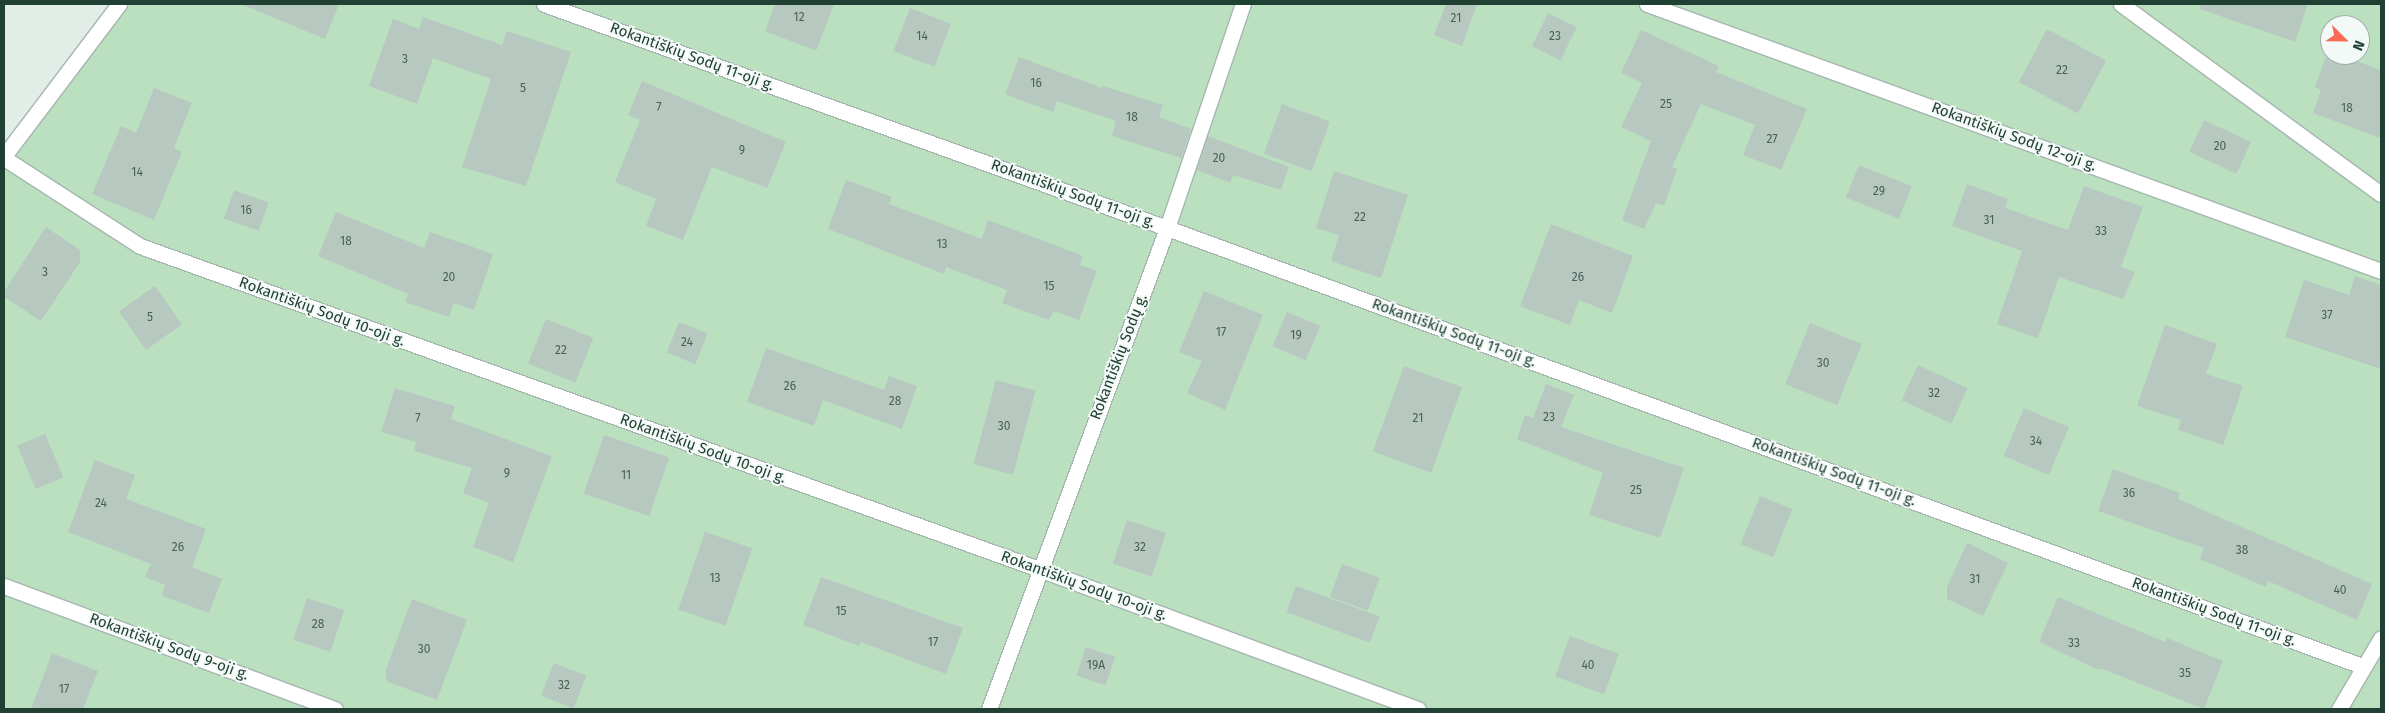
<!DOCTYPE html>
<meta charset="utf-8">
<style>
body{margin:0}
#map{position:relative;width:2385px;height:713px;overflow:hidden;background:#e2ede7;font-family:"Fira Sans",sans-serif}
div>[style]{position:absolute}
[style*='--x']{left:calc(var(--x)*1px);top:calc(var(--y)*1px);width:calc(var(--w)*1px);rotate:calc(var(--a)*1deg)}
.green>*{inset:0;background:#bae0c0}
.building>*{inset:0;background:#b7c8c0;transform-origin:0 0}
.roads{filter:drop-shadow(1px 0 #a4b6ae) drop-shadow(-1px 0 #a4b6ae) drop-shadow(0 1px #a4b6ae) drop-shadow(0 -1px #a4b6ae)}
.street>*{height:15px;margin:-7.5px;padding:0 7.5px;transform-origin:7.5px;border-radius:7.5px;background:#fff}
span{translate:-50% -50%;white-space:nowrap;text-align:center;line-height:1.15;-webkit-text-stroke:4px #f3f9f6;paint-order:stroke}
.number-label{font-size:12px;color:#466257}
.number-label span{-webkit-text-stroke-width:0}
.street-label{font-size:15px;color:#214034}
.frame{position:absolute;inset:0;border:5px solid #214034;pointer-events:none}
.north{position:absolute;left:2320px;top:15px;width:50px;height:50px;box-sizing:border-box;background:#f3f9f6;border:1px solid #9fafa8;border-radius:50%;rotate:113deg;font-size:14px;font-weight:700;line-height:20px;text-align:center;color:#214034}
.north::after{content:'';display:block;margin:auto;width:18px;height:22px;background:#f96954;clip-path:polygon(50% 0,100% 100%,50% 72%,0 100%)}
</style>
<div id="map">
<div class="green">
<i style="clip-path:polygon(evenodd,119px 4px,2381px 4px,2381px 709px,4px 709px,4px 156px,119px 4px,2330px 25px,2360px 25px,2360px 55px,2330px 55px,2330px 25px)"></i>
</div>
<div class="building">
<i style="clip-path:polygon(241px 4px,339px 4px,325px 39px)"></i>
<i style="clip-path:polygon(775px 4px,834px 4px,816px 51px,765px 31px)"></i>
<i style="clip-path:polygon(1446px 4px,1477px 4px,1462px 46px,1434px 35px)"></i>
<i style="clip-path:polygon(2201px 4px,2308px 4px,2295px 42px,2200px 9px)"></i>
<i style="left:910px;top:8px;width:44px;height:46px;rotate:21deg"></i>
<i style="left:1548px;top:13px;width:32px;height:37px;rotate:26deg"></i>
<i style="clip-path:polygon(423px 17px,502px 45px,507px 31px,571px 52px,526px 186px,462px 167px,491px 79px,433px 58px,417px 104px,369px 86px,393px 19px,419px 29px)"></i>
<i style="left:2047px;top:29px;width:67px;height:60px;rotate:28deg"></i>
<i style="clip-path:polygon(1641px 30px,1719px 66px,1716px 72px,1807px 109px,1781px 170px,1743px 155px,1755px 125px,1701px 104px,1672px 167px,1677px 169px,1664px 206px,1656px 203px,1644px 229px,1622px 220px,1651px 141px,1621px 127px,1642px 83px,1621px 73px)"></i>
<i style="clip-path:polygon(2328px 51px,2330px 55px,2340px 55px,2381px 70px,2381px 138px,2313px 113px,2321px 90px,2315px 87px)"></i>
<i style="clip-path:polygon(1019px 57px,1102px 88px,1103px 86px,1163px 105px,1159px 117px,1191px 129px,1181px 158px,1112px 136px,1116px 121px,1057px 101px,1053px 112px,1005px 94px)"></i>
<i style="clip-path:polygon(642px 81px,786px 142px,767px 188px,712px 167px,683px 240px,646px 226px,656px 199px,615px 182px,640px 120px,628px 115px)"></i>
<i style="clip-path:polygon(154px 88px,192px 103px,174px 148px,182px 152px,154px 220px,92px 194px,121px 126px,136px 133px)"></i>
<i style="left:1282px;top:104px;width:51px;height:53px;rotate:20deg"></i>
<i style="left:2204px;top:120px;width:52px;height:35px;rotate:25deg"></i>
<i style="clip-path:polygon(1208px 136px,1289px 167px,1281px 190px,1233px 175px,1230px 183px,1197px 170px)"></i>
<i style="left:1859px;top:165px;width:57px;height:35px;rotate:22deg"></i>
<i style="clip-path:polygon(1334px 171px,1408px 195px,1381px 278px,1331px 261px,1339px 235px,1316px 228px)"></i>
<i style="clip-path:polygon(846px 180px,892px 197px,889px 204px,982px 239px,988px 220px,1083px 256px,1080px 265px,1097px 271px,1079px 320px,1054px 311px,1049px 320px,1002px 303px,1007px 290px,946px 267px,944px 274px,828px 229px)"></i>
<i style="clip-path:polygon(1967px 184px,2008px 199px,2005px 208px,2068px 230px,2084px 186px,2143px 207px,2121px 267px,2135px 272px,2123px 299px,2059px 277px,2038px 338px,1997px 324px,2022px 251px,1952px 226px)"></i>
<i style="left:234px;top:190px;width:37px;height:30px;rotate:20deg"></i>
<i style="clip-path:polygon(336px 212px,424px 248px,430px 232px,493px 254px,474px 310px,454px 303px,449px 317px,405px 302px,408px 294px,318px 256px)"></i>
<i style="clip-path:polygon(1551px 224px,1633px 256px,1612px 313px,1579px 300px,1570px 325px,1520px 306px)"></i>
<i style="clip-path:polygon(46px 227px,80px 250px,80px 262px,41px 321px,4px 297px,4px 292px)"></i>
<i style="clip-path:polygon(2355px 276px,2381px 285px,2381px 369px,2285px 337px,2304px 280px,2349px 295px)"></i>
<i style="left:155px;top:286px;width:47px;height:44px;rotate:55deg"></i>
<i style="clip-path:polygon(1204px 291px,1263px 315px,1225px 410px,1187px 393px,1202px 361px,1179px 352px)"></i>
<i style="left:1287px;top:312px;width:36px;height:37px;rotate:23deg"></i>
<i style="left:546px;top:319px;width:51px;height:48px;rotate:22deg"></i>
<i style="left:679px;top:322px;width:31px;height:33px;rotate:22deg"></i>
<i style="left:1810px;top:323px;width:56px;height:66px;rotate:22deg"></i>
<i style="clip-path:polygon(2165px 325px,2217px 344px,2206px 374px,2243px 386px,2223px 445px,2178px 430px,2181px 420px,2137px 406px)"></i>
<i style="clip-path:polygon(766px 348px,884px 390px,889px 376px,917px 386px,902px 429px,823px 400px,814px 426px,747px 402px)"></i>
<i style="left:1918px;top:365px;width:55px;height:39px;rotate:25deg"></i>
<i style="left:1404px;top:366px;width:62px;height:91px;rotate:20deg"></i>
<i style="left:996px;top:380px;width:41px;height:87px;rotate:15deg"></i>
<i style="clip-path:polygon(1546px 384px,1574px 395px,1561px 427px,1684px 468px,1660px 538px,1589px 515px,1603px 473px,1517px 439px,1525px 415px,1533px 418px)"></i>
<i style="clip-path:polygon(395px 388px,455px 406px,451px 419px,552px 456px,513px 562px,473px 547px,489px 503px,463px 493px,472px 468px,414px 451px,416px 442px,381px 432px)"></i>
<i style="left:2024px;top:408px;width:49px;height:52px;rotate:23deg"></i>
<i style="left:45px;top:434px;width:47px;height:30px;rotate:67deg"></i>
<i style="left:604px;top:435px;width:69px;height:62px;rotate:19deg"></i>
<i style="clip-path:polygon(95px 460px,135px 475px,126px 499px,206px 529px,192px 567px,222px 579px,209px 613px,162px 596px,165px 585px,145px 577px,151px 564px,68px 532px)"></i>
<i style="clip-path:polygon(2113px 469px,2180px 493px,2178px 499px,2372px 584px,2357px 620px,2268px 581px,2266px 587px,2200px 559px,2204px 548px,2098px 511px)"></i>
<i style="left:1760px;top:496px;width:35px;height:52px;rotate:22deg"></i>
<i style="left:1127px;top:520px;width:41px;height:46px;rotate:18deg"></i>
<i style="left:705px;top:532px;width:50px;height:82px;rotate:19deg"></i>
<i style="clip-path:polygon(1967px 543px,2008px 563px,1983px 616px,1947px 599px,1947px 587px)"></i>
<i style="left:1342px;top:564px;width:40px;height:35px;rotate:20deg"></i>
<i style="clip-path:polygon(821px 577px,963px 628px,946px 674px,861px 642px,859px 646px,803px 625px)"></i>
<i style="left:1296px;top:586px;width:89px;height:28px;rotate:20deg"></i>
<i style="clip-path:polygon(2058px 597px,2165px 642px,2167px 638px,2223px 661px,2204px 709px,2100px 668px,2099px 670px,2039px 642px)"></i>
<i style="left:307px;top:598px;width:39px;height:44px;rotate:18deg"></i>
<i style="clip-path:polygon(412px 599px,467px 620px,437px 700px,386px 681px,386px 669px)"></i>
<i style="left:1570px;top:636px;width:52px;height:43px;rotate:20deg"></i>
<i style="left:1086px;top:647px;width:31px;height:30px;rotate:19deg"></i>
<i style="clip-path:polygon(52px 653px,98px 671px,83px 709px,31px 709px)"></i>
<i style="left:554px;top:663px;width:35px;height:35px;rotate:22deg"></i>
</div>
<div class="roads">
<div class="street">
<i style="--x:544;--y:4;--w:662;--a:19.78"></i>
<i style="--x:1167;--y:228;--w:1273;--a:20.13"></i>
<i style="--x:1647;--y:4;--w:781;--a:19.99"></i>
<i style="--x:2121;--y:4;--w:322;--a:36.2"></i>
<i style="--x:4;--y:156;--w:191;--a:-52.9"></i>
<i style="--x:4;--y:158;--w:162;--a:32.9"></i>
<i style="--x:140;--y:246;--w:955;--a:19.76"></i>
<i style="--x:1039;--y:569;--w:404;--a:20.3"></i>
<i style="--x:4;--y:586;--w:353;--a:20.4"></i>
<i style="--x:989;--y:709;--w:513;--a:-69.69"></i>
<i style="--x:1167;--y:228;--w:237;--a:-71.3"></i>
<i style="--x:2339;--y:709;--w:82;--a:-59.4"></i>
</div>
</div>
<div class="number-label">
<span style="left:799px;top:18px">12</span>
<span style="left:1456px;top:19px">21</span>
<span style="left:922px;top:37px">14</span>
<span style="left:1555px;top:37px">23</span>
<span style="left:405px;top:60px">3</span>
<span style="left:2062px;top:71px">22</span>
<span style="left:1036px;top:84px">16</span>
<span style="left:523px;top:89px">5</span>
<span style="left:1666px;top:105px">25</span>
<span style="left:659px;top:108px">7</span>
<span style="left:2347px;top:109px">18</span>
<span style="left:1132px;top:118px">18</span>
<span style="left:1772px;top:140px">27</span>
<span style="left:2220px;top:147px">20</span>
<span style="left:742px;top:151px">9</span>
<span style="left:1219px;top:159px">20</span>
<span style="left:137px;top:173px">14</span>
<span style="left:1879px;top:192px">29</span>
<span style="left:246px;top:211px">16</span>
<span style="left:1360px;top:218px">22</span>
<span style="left:1989px;top:221px">31</span>
<span style="left:2101px;top:232px">33</span>
<span style="left:346px;top:242px">18</span>
<span style="left:942px;top:245px">13</span>
<span style="left:45px;top:273px">3</span>
<span style="left:449px;top:278px">20</span>
<span style="left:1578px;top:278px">26</span>
<span style="left:1049px;top:287px">15</span>
<span style="left:2327px;top:316px">37</span>
<span style="left:150px;top:318px">5</span>
<span style="left:1221px;top:333px">17</span>
<span style="left:1296px;top:336px">19</span>
<span style="left:687px;top:343px">24</span>
<span style="left:561px;top:351px">22</span>
<span style="left:1823px;top:364px">30</span>
<span style="left:790px;top:387px">26</span>
<span style="left:1934px;top:394px">32</span>
<span style="left:895px;top:402px">28</span>
<span style="left:1549px;top:418px">23</span>
<span style="left:418px;top:419px">7</span>
<span style="left:1418px;top:419px">21</span>
<span style="left:1004px;top:427px">30</span>
<span style="left:2036px;top:442px">34</span>
<span style="left:507px;top:474px">9</span>
<span style="left:626px;top:476px">11</span>
<span style="left:1636px;top:491px">25</span>
<span style="left:2129px;top:494px">36</span>
<span style="left:101px;top:504px">24</span>
<span style="left:178px;top:548px">26</span>
<span style="left:1140px;top:548px">32</span>
<span style="left:2242px;top:551px">38</span>
<span style="left:715px;top:579px">13</span>
<span style="left:1975px;top:580px">31</span>
<span style="left:2340px;top:591px">40</span>
<span style="left:841px;top:612px">15</span>
<span style="left:318px;top:625px">28</span>
<span style="left:933px;top:643px">17</span>
<span style="left:2074px;top:644px">33</span>
<span style="left:424px;top:650px">30</span>
<span style="left:1096px;top:666px">19A</span>
<span style="left:1588px;top:666px">40</span>
<span style="left:2185px;top:674px">35</span>
<span style="left:564px;top:686px">32</span>
<span style="left:64px;top:690px">17</span>
</div>
<div class="street-label">
<span style="left:692px;top:57px;rotate:20deg">Rokantiškių Sodų 11-oji g.</span>
<span style="left:2014px;top:137px;rotate:20deg">Rokantiškių Sodų 12-oji g.</span>
<span style="left:1073px;top:194px;rotate:20deg">Rokantiškių Sodų 11-oji g.</span>
<span style="left:322px;top:312px;rotate:20deg">Rokantiškių Sodų 10-oji g.</span>
<span style="left:1454px;top:333px;rotate:20deg">Rokantiškių Sodų 11-oji g.</span>
<span style="left:1119px;top:357px;rotate:-69deg">Rokantiškių Sodų g.</span>
<span style="left:703px;top:449px;rotate:20deg">Rokantiškių Sodų 10-oji g.</span>
<span style="left:1834px;top:472px;rotate:20deg">Rokantiškių Sodų 11-oji g.</span>
<span style="left:1084px;top:586px;rotate:20deg">Rokantiškių Sodų 10-oji g.</span>
<span style="left:2214px;top:612px;rotate:20deg">Rokantiškių Sodų 11-oji g.</span>
<span style="left:169px;top:647px;rotate:20deg">Rokantiškių Sodų 9-oji g.</span>
</div>
<div class="frame"></div>
<div class="north">N</div>
</div>
